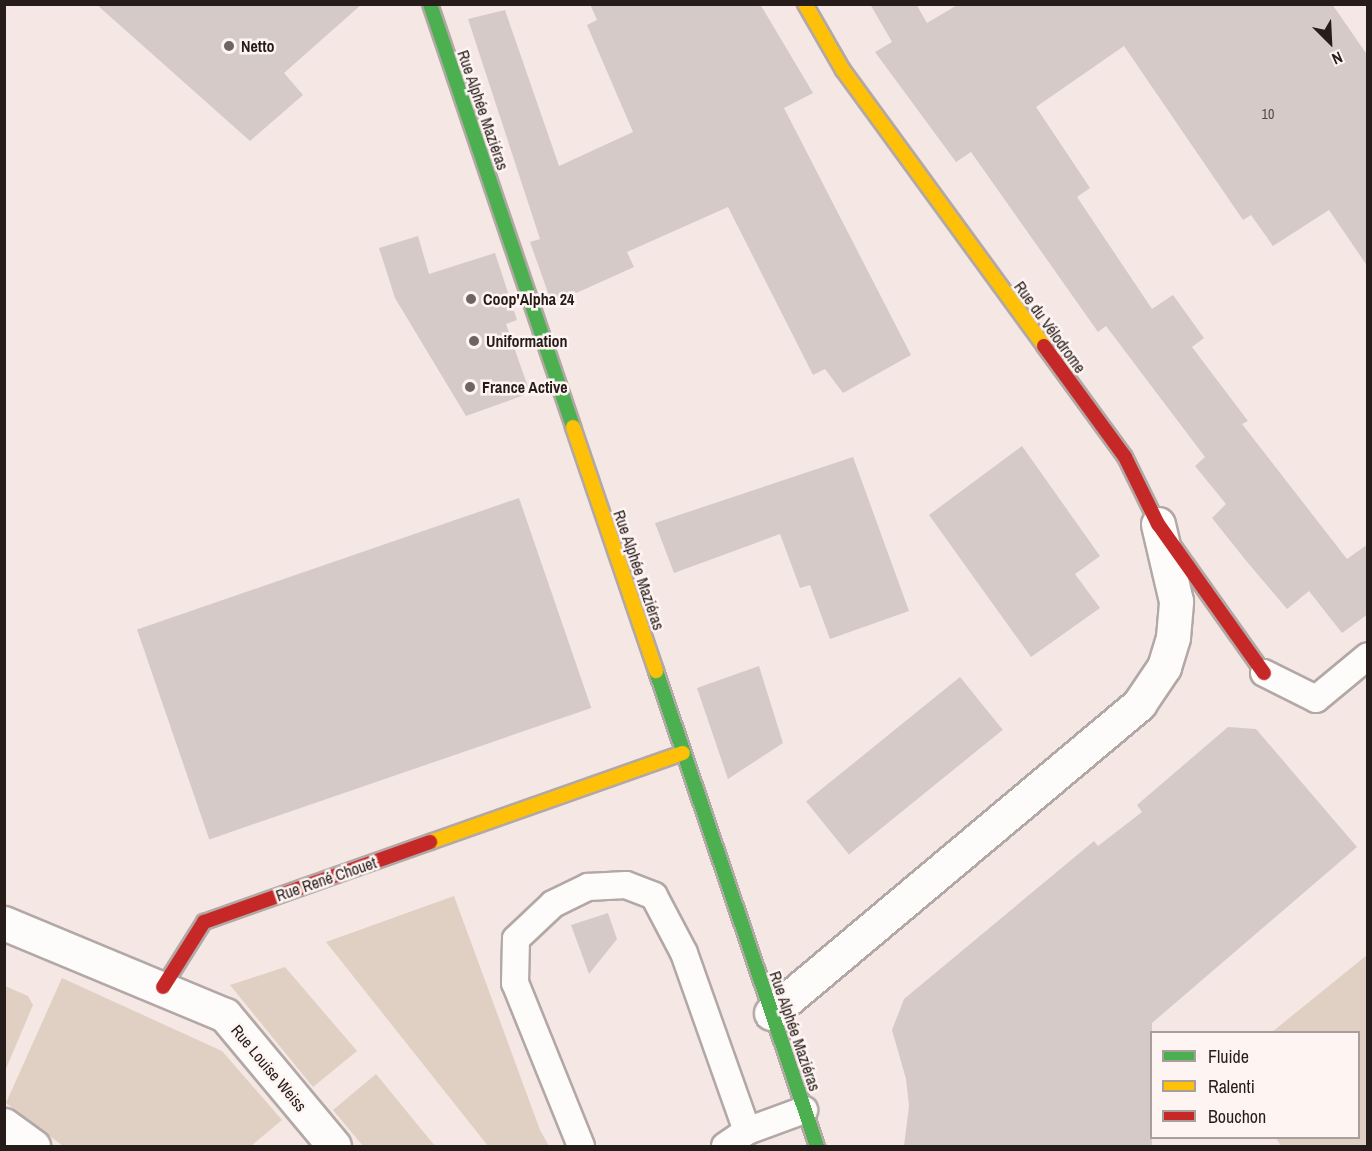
<!DOCTYPE html>
<meta charset="utf-8">
<style>
body{margin:0}
#map{position:relative;width:1372px;height:1151px;overflow:hidden;background:#f5e7e4;font-family:"Archivo Narrow",sans-serif}
div>[style]{position:absolute}
[style*='--x']{left:calc(var(--x)*1px);top:calc(var(--y)*1px);width:calc(var(--w)*1px);rotate:calc(var(--a)*1deg)}
.green>*{inset:0;background:#e0d0c3}
.building>*{inset:0;background:#d5cac8;transform-origin:0 0}
.roads{filter:drop-shadow(2px 0 #b2a8a5) drop-shadow(-2px 0 #b2a8a5) drop-shadow(0 2px #b2a8a5) drop-shadow(0 -2px #b2a8a5)}
.lane>*{height:26px;margin:-13px;padding:0 13px;transform-origin:13px;border-radius:13px;background:#fefbfb}
.street>*{height:33px;margin:-16.5px;padding:0 16.5px;transform-origin:16.5px;border-radius:16.5px;background:#fefbfb}
.fast>*{height:14px;margin:-7px;padding:0 7px;transform-origin:7px;border-radius:7px;background:#4caf50}
.slow>*{height:14px;margin:-7px;padding:0 7px;transform-origin:7px;border-radius:7px;background:#ffc107}
.jam>*{height:14px;margin:-7px;padding:0 7px;transform-origin:7px;border-radius:7px;background:#c62828}
.dots>*{width:16px;height:16px;translate:-50% -50%;box-sizing:border-box;border:3px solid #fef4f1;border-radius:50%}
span{translate:-50% -50%;white-space:nowrap;text-align:center;line-height:1.15;-webkit-text-stroke:5px #fef4f1;paint-order:stroke}
.number-label{font-size:14px;color:#524846}
.number-label span{-webkit-text-stroke-width:0}
.poi-label{font-size:16px;color:#261d1b;font-weight:700}
.left{translate:0 -50%;text-align:left}
.street-label{font-size:16px;color:#261d1b}
.frame{position:absolute;inset:0;border:6px solid #261d1b;pointer-events:none}
.legend{position:absolute;left:1150px;top:1031px;width:210px;height:108px;box-sizing:border-box;background:#fef4f1;border:2px solid #a89e9b;margin:0;padding:8px 10px;list-style:none;font-size:18px;color:#261d1b}
.legend li{display:flex;align-items:center;gap:12px;height:30px}
.legend b{width:30px;border:2px solid #a89e9b}
.north{position:absolute;left:1300px;top:12px;width:60px;height:60px;-webkit-text-stroke:4px #fef4f1;paint-order:stroke;rotate:156deg;font-size:16px;font-weight:700;line-height:24px;text-align:center;color:#261d1b}
.north::after{content:'';display:block;margin:auto;width:21px;height:27px;background:#261d1b;clip-path:polygon(50% 0,100% 100%,50% 72%,0 100%)}
</style>
<div id="map">
<div class="green">
<i style="clip-path:polygon(454px 896px,540px 1130px,549px 1146px,488px 1146px,326px 942px)"></i>
<i style="clip-path:polygon(1367px 955px,1367px 1146px,1281px 1146px,1276px 1138px,1358px 1138px,1358px 1032px,1272px 1032px)"></i>
<i style="clip-path:polygon(285px 967px,357px 1051px,313px 1087px,230px 985px)"></i>
<i style="clip-path:polygon(62px 978px,222px 1051px,282px 1120px,251px 1146px,63px 1146px,6px 1103px)"></i>
<i style="clip-path:polygon(5px 986px,28px 996px,33px 1005px,5px 1071px)"></i>
<i style="clip-path:polygon(376px 1074px,435px 1146px,363px 1146px,333px 1110px)"></i>
</div>
<div class="building">
<i style="clip-path:polygon(96px 4px,362px 4px,284px 73px,303px 95px,250px 141px)"></i>
<i style="clip-path:polygon(590px 4px,760px 4px,813px 93px,784px 108px,911px 355px,843px 393px,825px 369px,813px 375px,728px 207px,627px 252px,634px 267px,552px 304px,530px 242px,540px 239px,468px 19px,505px 10px,559px 166px,633px 132px,587px 25px,597px 20px)"></i>
<i style="clip-path:polygon(870px 4px,916px 4px,927px 23px,959px 4px,1332px 4px,1368px 56px,1368px 267px,1329px 210px,1273px 246px,1251px 215px,1243px 220px,1124px 46px,1036px 107px,1090px 188px,1077px 197px,1152px 309px,1173px 295px,1204px 338px,1192px 347px,1248px 421px,1242px 424px,1347px 559px,1368px 544px,1368px 614px,1342px 633px,1309px 591px,1287px 609px,1248px 563px,1212px 518px,1226px 504px,1195px 466px,1205px 457px,1106px 326px,1098px 332px,971px 152px,956px 162px,875px 52px,892px 42px)"></i>
<i style="clip-path:polygon(418px 236px,429px 274px,495px 253px,517px 320px,506px 324px,530px 393px,466px 416px,395px 298px,379px 248px)"></i>
<i style="clip-path:polygon(1022px 446px,1100px 556px,1075px 574px,1100px 608px,1031px 657px,929px 515px)"></i>
<i style="clip-path:polygon(853px 457px,909px 611px,830px 639px,810px 585px,800px 588px,780px 534px,674px 573px,655px 523px)"></i>
<i style="left:519px;top:498px;width:222px;height:404px;rotate:71deg"></i>
<i style="clip-path:polygon(759px 666px,783px 743px,728px 779px,697px 688px)"></i>
<i style="left:960px;top:677px;width:68px;height:198px;rotate:51deg"></i>
<i style="clip-path:polygon(1228px 727px,1256px 729px,1357px 847px,1152px 1023px,1152px 1146px,904px 1146px,909px 1106px,906px 1079px,892px 1030px,904px 999px,1094px 841px,1098px 846px,1142px 812px,1137px 805px)"></i>
<i style="clip-path:polygon(608px 913px,617px 939px,589px 974px,571px 925px)"></i>
</div>
<div class="roads">
<div class="lane">
<i style="--x:1264;--y:673;--w:58;--a:26.6"></i>
<i style="--x:1316;--y:699;--w:67;--a:-39.6"></i>
<i style="--x:581;--y:1146;--w:176;--a:-112"></i>
<i style="--x:515;--y:983;--w:44;--a:-88.7"></i>
<i style="--x:516;--y:939;--w:51;--a:-43.4"></i>
<i style="--x:553;--y:904;--w:39;--a:-26"></i>
<i style="--x:588;--y:887;--w:38;--a:-3"></i>
<i style="--x:626;--y:885;--w:30;--a:21"></i>
<i style="--x:654;--y:896;--w:64;--a:62.2"></i>
<i style="--x:684;--y:953;--w:189;--a:70.5"></i>
<i style="--x:725;--y:1146;--w:27;--a:-34"></i>
<i style="--x:747;--y:1131;--w:61;--a:-20.2"></i>
</div>
<div class="street">
<i style="--x:4;--y:923;--w:239;--a:22.6"></i>
<i style="--x:225;--y:1015;--w:170;--a:50.2"></i>
<i style="--x:771;--y:1013;--w:481;--a:-40"></i>
<i style="--x:1139;--y:704;--w:45;--a:-56"></i>
<i style="--x:1164;--y:667;--w:31;--a:-73"></i>
<i style="--x:1173;--y:637;--w:36;--a:-85"></i>
<i style="--x:1176;--y:601;--w:79;--a:-103.2"></i>
<i style="--x:4;--y:1125;--w:36;--a:36"></i>
</div>
<div class="fast">
<i style="--x:430;--y:4;--w:447;--a:71.3"></i>
<i style="--x:656;--y:671;--w:502;--a:71.28"></i>
</div>
<div class="slow">
<i style="--x:805;--y:4;--w:76;--a:60.1"></i>
<i style="--x:843;--y:70;--w:341;--a:53.9"></i>
<i style="--x:573;--y:427;--w:258;--a:71.2"></i>
<i style="--x:430;--y:842;--w:268;--a:-19.4"></i>
</div>
<div class="jam">
<i style="--x:1044;--y:346;--w:137;--a:53.9"></i>
<i style="--x:1125;--y:457;--w:75;--a:63.8"></i>
<i style="--x:1158;--y:524;--w:183;--a:54.6"></i>
<i style="--x:163;--y:987;--w:77;--a:-57.8"></i>
<i style="--x:204;--y:922;--w:240;--a:-19.5"></i>
</div>
</div>
<div class="dots">
<i style="left:229px;top:46px;background:#6e6461"></i>
<i style="left:471px;top:299px;background:#6e6461"></i>
<i style="left:474px;top:341px;background:#6e6461"></i>
<i style="left:470px;top:387px;background:#6e6461"></i>
</div>
<div class="number-label">
<span style="left:1268px;top:114px">10</span>
</div>
<div class="poi-label">
<span class="left" style="left:241px;top:46px">Netto</span>
<span class="left" style="left:483px;top:299px">Coop'Alpha 24</span>
<span class="left" style="left:486px;top:341px">Uniformation</span>
<span class="left" style="left:482px;top:387px">France Active</span>
</div>
<div class="street-label">
<span style="left:483px;top:110px;rotate:71deg">Rue Alphée Maziéras</span>
<span style="left:1050px;top:327px;rotate:54deg">Rue du Vélodrome</span>
<span style="left:639px;top:570px;rotate:71deg">Rue Alphée Maziéras</span>
<span style="left:326px;top:879px;rotate:-19deg">Rue René Chouet</span>
<span style="left:795px;top:1031px;rotate:71deg">Rue Alphée Maziéras</span>
<span style="left:269px;top:1068px;rotate:50deg">Rue Louise Weiss</span>
</div>
<div class="frame"></div>
<ul class="legend">
<li><b style="height:8px;background:#4caf50"></b>Fluide</li>
<li><b style="height:8px;background:#ffc107"></b>Ralenti</li>
<li><b style="height:8px;background:#c62828"></b>Bouchon</li>
</ul>
<div class="north">N</div>
</div>
